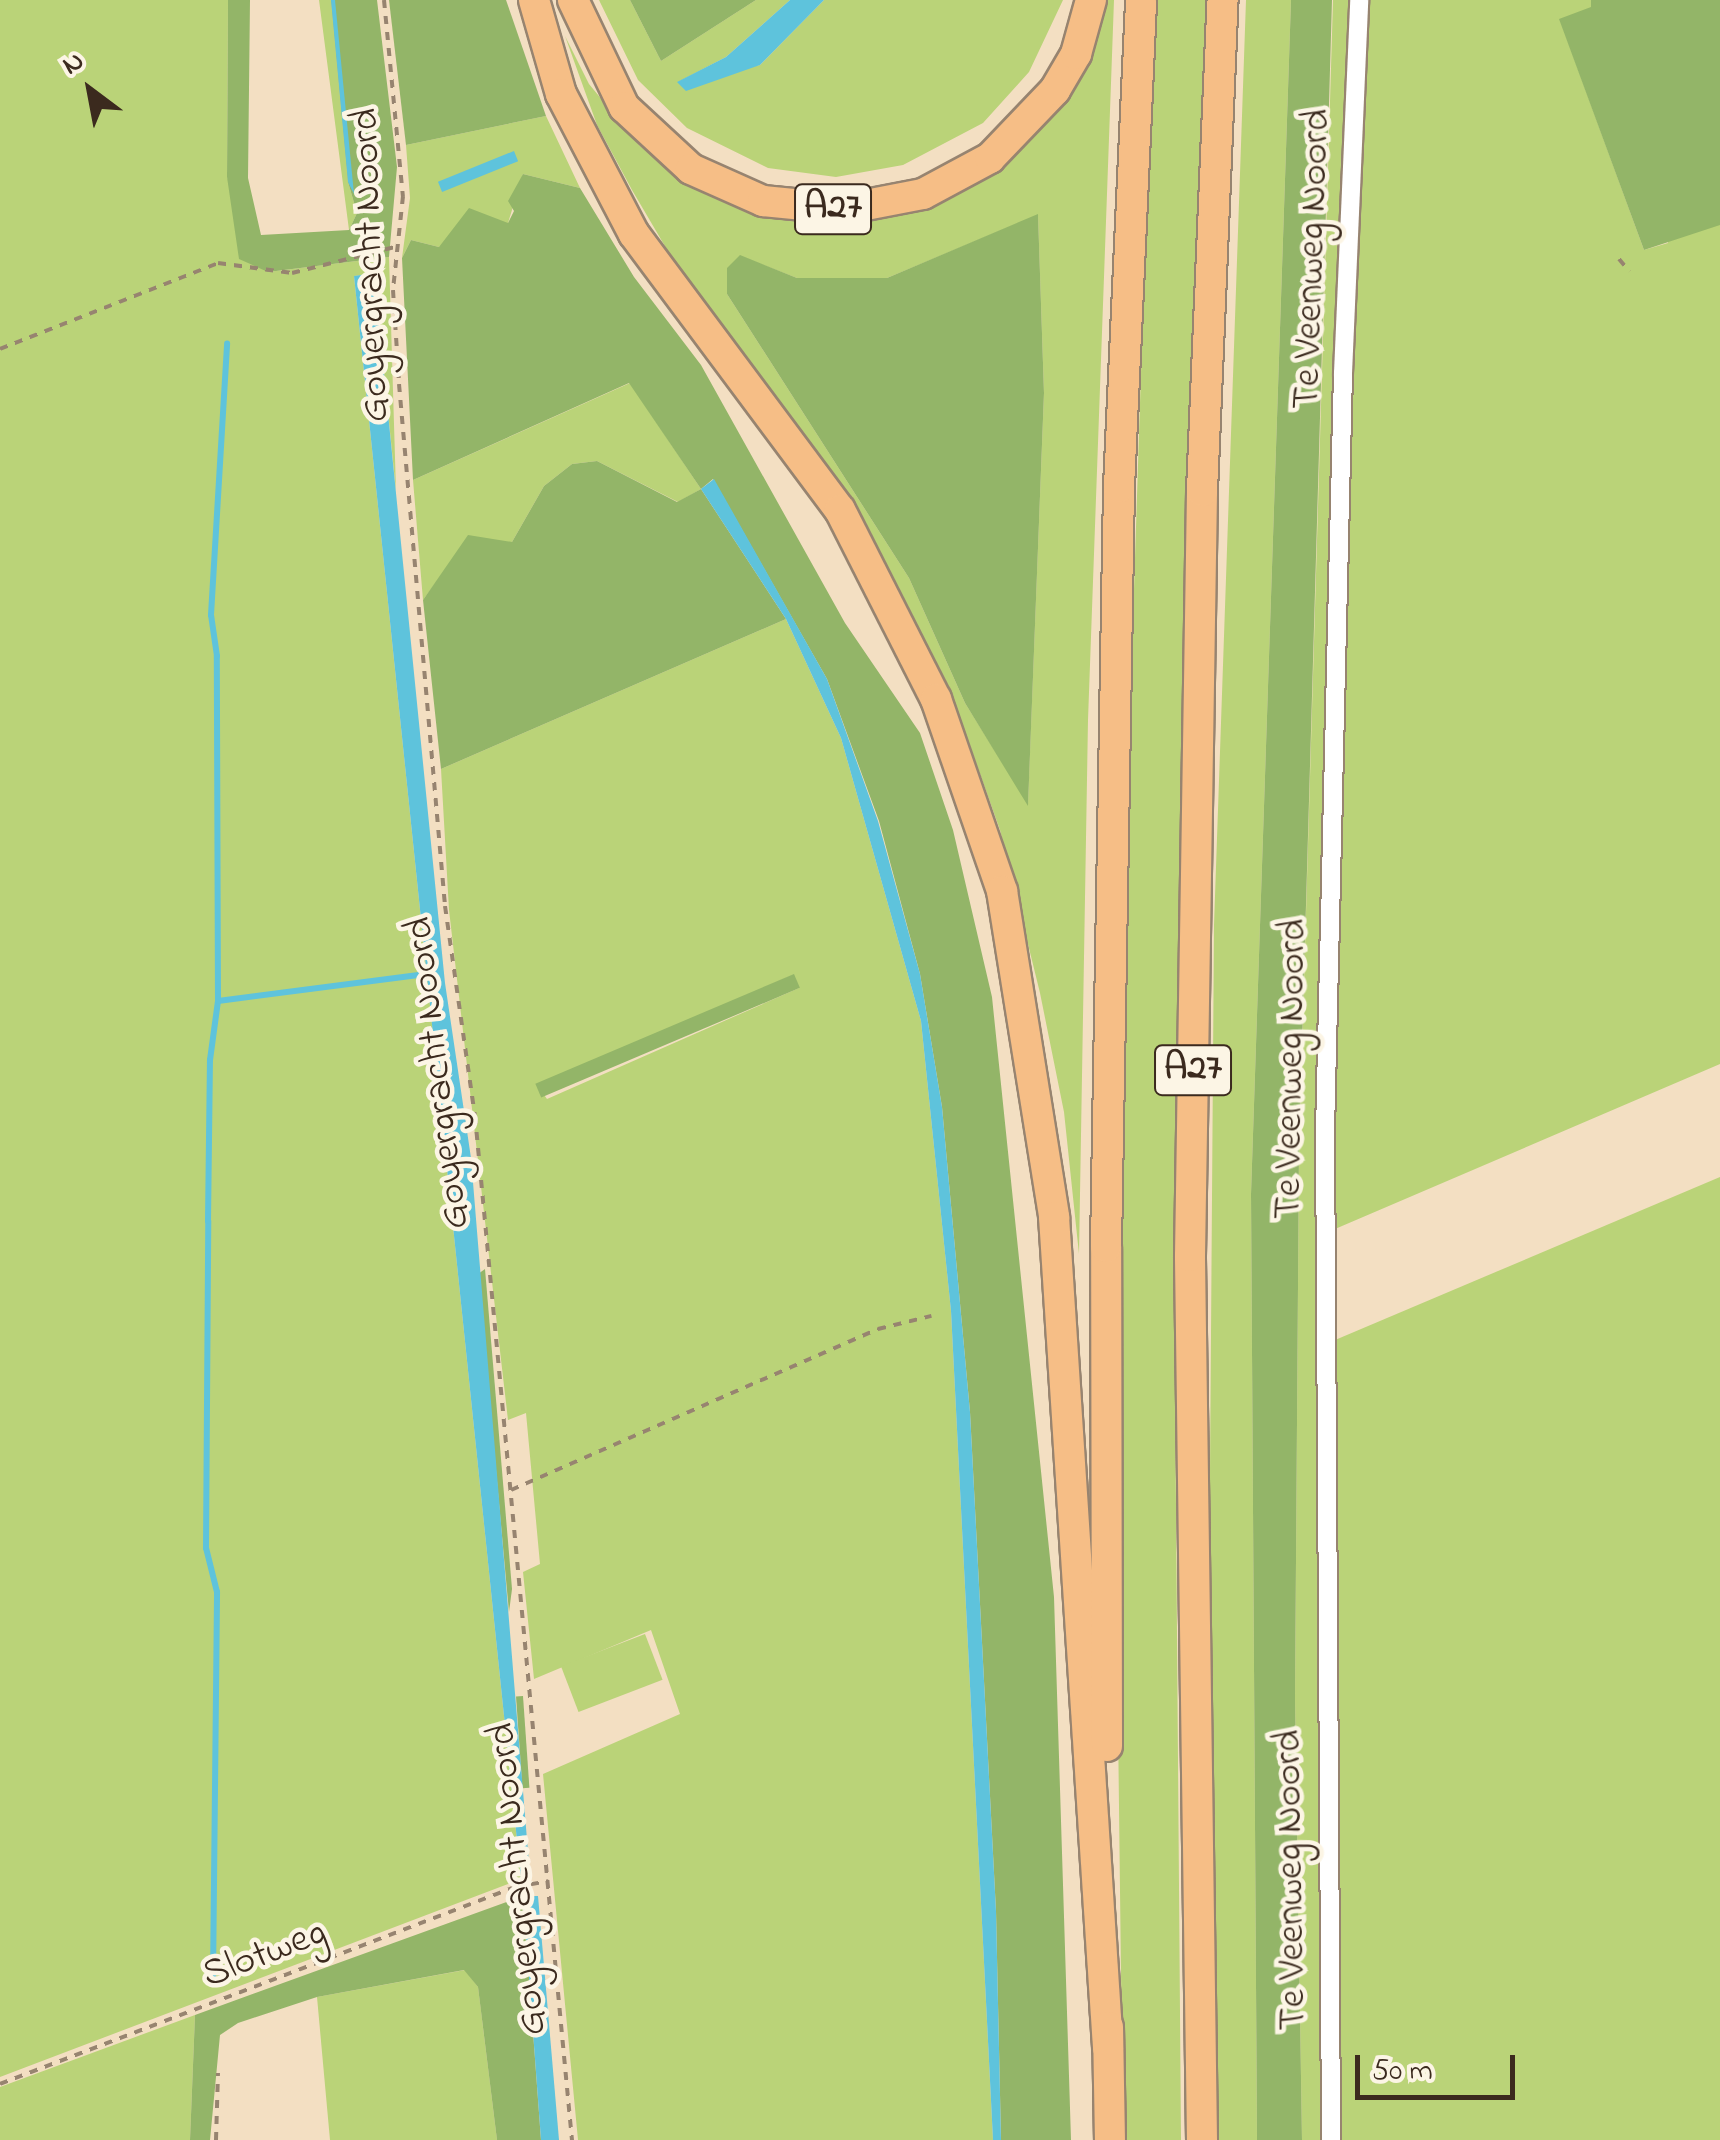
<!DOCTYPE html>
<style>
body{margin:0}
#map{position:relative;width:1720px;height:2140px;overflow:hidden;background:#f3dfc2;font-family:"Indie Flower",sans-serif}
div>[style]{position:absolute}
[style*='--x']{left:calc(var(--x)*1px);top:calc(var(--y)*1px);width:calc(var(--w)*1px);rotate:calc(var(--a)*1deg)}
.green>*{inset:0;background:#bad378;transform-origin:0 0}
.forest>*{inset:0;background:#93b568;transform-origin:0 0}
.water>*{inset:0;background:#5ec3dc;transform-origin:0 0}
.stream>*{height:6px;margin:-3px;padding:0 3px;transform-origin:3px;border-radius:3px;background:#5ec3dc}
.path>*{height:4px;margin-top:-2px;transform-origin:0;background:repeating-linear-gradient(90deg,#978470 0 8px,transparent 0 16px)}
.roads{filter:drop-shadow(2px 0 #978470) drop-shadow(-2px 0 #978470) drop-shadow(0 2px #978470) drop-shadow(0 -2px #978470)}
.street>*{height:18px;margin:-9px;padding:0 9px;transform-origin:9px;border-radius:9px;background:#fff}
.highway>*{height:30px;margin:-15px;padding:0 15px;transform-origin:15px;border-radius:15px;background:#f6be86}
span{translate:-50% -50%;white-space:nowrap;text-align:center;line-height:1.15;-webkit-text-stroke:9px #fcf5e5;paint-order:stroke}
.shield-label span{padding:2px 8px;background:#fcf5e5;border:2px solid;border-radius:8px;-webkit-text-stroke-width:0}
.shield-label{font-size:38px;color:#3b2a1e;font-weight:700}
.street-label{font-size:40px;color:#3b2a1e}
.north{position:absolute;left:40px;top:40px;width:100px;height:100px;-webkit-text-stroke:8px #fcf5e5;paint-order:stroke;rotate:328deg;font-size:28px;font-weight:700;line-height:40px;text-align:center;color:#3b2a1e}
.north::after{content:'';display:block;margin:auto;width:35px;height:45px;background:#3b2a1e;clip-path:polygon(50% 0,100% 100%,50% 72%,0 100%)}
.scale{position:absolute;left:1355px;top:2055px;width:160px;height:45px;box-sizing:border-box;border:5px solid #3b2a1e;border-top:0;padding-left:12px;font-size:30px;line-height:35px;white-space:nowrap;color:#3b2a1e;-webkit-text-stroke:8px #fcf5e5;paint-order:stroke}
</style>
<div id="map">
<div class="green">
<i style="clip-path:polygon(0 0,228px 0,227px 177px,268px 272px,389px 257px,396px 491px,374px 274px,354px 276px,521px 1879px,0 2077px)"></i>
<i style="clip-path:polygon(319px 0,331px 0,348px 182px,357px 213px,349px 230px)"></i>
<i style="clip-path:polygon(599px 0,630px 0,661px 61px,756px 0,790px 0,726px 57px,678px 82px,760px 65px,824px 0,1063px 0,1029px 72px,983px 123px,903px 165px,836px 177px,768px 168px,687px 128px,638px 80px)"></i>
<i style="clip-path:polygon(evenodd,1108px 0,1114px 0,1088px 720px,1079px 1254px,1064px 1112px,1040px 993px,1000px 830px,963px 726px,850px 504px,669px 253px,632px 190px,597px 125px,565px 36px,589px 84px,640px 146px,683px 178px,783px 216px,1011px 156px,1065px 97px,1091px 50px,1108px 0,1038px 215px,1044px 393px,1028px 804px,965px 703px,909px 578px,727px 294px,740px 256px,797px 278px,887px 278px,1038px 215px)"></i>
<i style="clip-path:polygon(1153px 0,1214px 0,1187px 639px,1175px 1379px,1181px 2140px,1123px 2140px,1116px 1557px,1124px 899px)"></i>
<i style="clip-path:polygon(1246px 0,1291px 0,1251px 1194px,1257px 2140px,1215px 2140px,1209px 1607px,1214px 925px)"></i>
<i style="clip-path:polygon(1333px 0,1354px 0,1320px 1182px,1324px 2140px,1302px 2140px,1295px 1698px,1299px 1149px)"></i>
<i style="clip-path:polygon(evenodd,1365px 0,1720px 0,1720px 1064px,1328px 1232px,1365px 0,1560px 20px,1668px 242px,1668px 243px,1644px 250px,1560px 20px)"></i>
<i style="clip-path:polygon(546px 116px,580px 188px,523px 174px,508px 223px,439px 247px,411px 240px,402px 258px,410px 198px,406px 145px)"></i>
<i style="clip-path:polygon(630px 383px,701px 489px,678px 502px,597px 461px,572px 464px,544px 486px,512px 542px,442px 574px,423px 600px,413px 480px)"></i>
<i style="clip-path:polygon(evenodd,786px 619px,841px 738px,921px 1021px,951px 1311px,993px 2140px,578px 2140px,543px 1774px,680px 1714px,651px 1630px,534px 1679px,523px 1572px,540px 1564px,526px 1413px,508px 1420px,449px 910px,441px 769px,786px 619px,793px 975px,799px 988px,547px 1099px,537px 1085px,793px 975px)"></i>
<i style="clip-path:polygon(1720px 1177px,1720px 2140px,1336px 2140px,1328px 1343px)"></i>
<i style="left:645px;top:1634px;width:49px;height:90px;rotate:69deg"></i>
<i style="clip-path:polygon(465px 1970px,478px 1987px,497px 2140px,330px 2140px,317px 1997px)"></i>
<i style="clip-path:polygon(195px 2015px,190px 2140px,0 2140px,0 2087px)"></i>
</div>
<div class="forest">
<i style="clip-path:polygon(228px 0,250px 0,248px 178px,261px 235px,349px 230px,357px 213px,348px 182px,331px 0,377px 0,397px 167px,389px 257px,268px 272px,239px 259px,227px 177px)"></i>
<i style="clip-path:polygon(389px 0,506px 0,546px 116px,406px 145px)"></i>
<i style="clip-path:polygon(630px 0,756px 0,661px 61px)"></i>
<i style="clip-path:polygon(1291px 0,1332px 0,1299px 1149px,1295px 1698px,1302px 2140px,1257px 2140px,1251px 1194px)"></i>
<i style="clip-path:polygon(1591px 0,1720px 0,1720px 225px,1644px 250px,1559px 19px,1591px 7px)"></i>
<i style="clip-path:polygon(523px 174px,580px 188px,634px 277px,701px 365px,845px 623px,920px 733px,953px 830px,992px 997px,1054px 1597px,1071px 2140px,1001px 2140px,996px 1911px,970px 1412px,942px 1107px,920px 974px,879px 821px,827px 679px,713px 479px,701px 489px,786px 619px,441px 769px,423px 600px,468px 535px,512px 542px,544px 486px,572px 464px,597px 461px,677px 502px,701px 489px,629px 383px,413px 480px,402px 258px,411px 240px,439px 247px,469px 208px,508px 223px,514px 211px,508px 201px)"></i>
<i style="clip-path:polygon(1038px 214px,1044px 393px,1028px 806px,965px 703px,909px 578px,727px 294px,727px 268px,740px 255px,797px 278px,887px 278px)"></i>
<i style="left:794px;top:974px;width:15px;height:281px;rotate:67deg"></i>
<i style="clip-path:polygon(485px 1269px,512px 1589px,509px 1612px,478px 1274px)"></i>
<i style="left:523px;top:1696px;width:92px;height:7px;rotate:86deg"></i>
<i style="clip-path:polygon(523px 1896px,541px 2140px,497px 2140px,478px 1987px,464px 1970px,317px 1997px,238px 2023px,220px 2035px,210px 2140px,190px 2140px,195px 2015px)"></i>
</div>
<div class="water">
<i style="clip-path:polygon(331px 0,335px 0,354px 194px,348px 182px)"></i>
<i style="clip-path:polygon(790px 0,824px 0,760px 65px,686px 91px,677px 82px,726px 57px)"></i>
<i style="left:514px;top:151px;width:11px;height:82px;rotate:68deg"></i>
<i style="clip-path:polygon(374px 273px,445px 983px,471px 1158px,530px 1876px,521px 1879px,354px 276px)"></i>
<i style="clip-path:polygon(714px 479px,827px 679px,878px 821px,920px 974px,942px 1107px,970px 1412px,996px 1911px,1001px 2140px,993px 2140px,951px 1311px,921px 1021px,841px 738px,786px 619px,701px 489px)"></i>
<i style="clip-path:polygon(523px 1896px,538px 1896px,559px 2140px,541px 2140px)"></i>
</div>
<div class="stream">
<i style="--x:218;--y:1001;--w:210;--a:-7.4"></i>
<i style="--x:213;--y:1979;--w:387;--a:-89.4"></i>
<i style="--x:217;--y:1592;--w:45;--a:-104"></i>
<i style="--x:206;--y:1548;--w:327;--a:-89.6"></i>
<i style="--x:208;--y:1221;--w:161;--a:-89.3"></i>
<i style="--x:210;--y:1060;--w:60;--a:-82.3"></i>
<i style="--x:218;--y:1001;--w:345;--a:-90.2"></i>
<i style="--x:217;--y:656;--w:41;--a:-98.3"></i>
<i style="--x:211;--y:615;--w:272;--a:-86.6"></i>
</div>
<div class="path">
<i style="--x:384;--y:0;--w:197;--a:84.5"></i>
<i style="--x:403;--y:196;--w:95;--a:96.1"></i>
<i style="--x:393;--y:290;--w:94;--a:86.3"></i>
<i style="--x:399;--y:384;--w:524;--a:84.96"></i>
<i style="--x:445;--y:906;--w:212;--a:81.9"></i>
<i style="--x:475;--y:1116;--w:1029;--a:84.59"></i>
<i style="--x:1619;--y:259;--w:16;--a:50"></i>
<i style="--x:0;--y:349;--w:234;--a:-21.5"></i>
<i style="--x:218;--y:263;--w:75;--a:7.7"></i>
<i style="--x:292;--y:273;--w:110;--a:-14.2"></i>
<i style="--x:511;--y:1490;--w:401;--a:-23.7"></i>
<i style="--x:878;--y:1329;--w:55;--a:-13.8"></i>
<i style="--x:0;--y:2084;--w:551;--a:-20.93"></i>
<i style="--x:515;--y:1887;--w:34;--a:-10"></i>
<i style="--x:216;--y:2140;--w:67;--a:-88.3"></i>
</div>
<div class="roads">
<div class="street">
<i style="--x:1331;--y:2140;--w:1009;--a:-90.34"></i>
<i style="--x:1325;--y:1131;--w:758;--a:-88.64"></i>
<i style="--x:1343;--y:373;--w:373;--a:-87.5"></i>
</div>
<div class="highway">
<i style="--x:534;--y:0;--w:98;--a:74"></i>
<i style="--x:561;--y:94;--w:158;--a:62.5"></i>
<i style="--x:634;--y:234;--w:344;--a:53.3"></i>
<i style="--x:840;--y:510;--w:212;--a:63.1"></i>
<i style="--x:936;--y:699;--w:203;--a:71"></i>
<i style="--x:1002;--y:891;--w:330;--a:80.9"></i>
<i style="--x:1054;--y:1217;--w:833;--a:86.28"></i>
<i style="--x:573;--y:0;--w:119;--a:64.5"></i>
<i style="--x:624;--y:107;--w:91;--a:42.8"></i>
<i style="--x:691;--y:169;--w:79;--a:24"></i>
<i style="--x:763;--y:201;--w:82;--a:5.6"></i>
<i style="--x:845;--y:209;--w:79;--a:-10.9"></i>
<i style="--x:923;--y:194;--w:76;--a:-28.2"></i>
<i style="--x:990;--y:158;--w:94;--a:-46.3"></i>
<i style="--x:1055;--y:90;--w:42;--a:-59.7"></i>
<i style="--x:1076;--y:54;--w:56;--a:-74.5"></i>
<i style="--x:1107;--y:1746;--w:499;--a:-90.1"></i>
<i style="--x:1106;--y:1247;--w:760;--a:-89.02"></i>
<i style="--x:1119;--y:487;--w:487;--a:-87.4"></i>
<i style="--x:1108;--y:2027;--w:113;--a:89"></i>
<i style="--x:1202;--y:2140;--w:884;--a:-90.78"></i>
<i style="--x:1190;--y:1256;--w:765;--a:-89.1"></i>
<i style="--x:1202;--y:491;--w:491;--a:-87.6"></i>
</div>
</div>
<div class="shield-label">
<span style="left:833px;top:209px">A27</span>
<span style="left:1193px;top:1070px">A27</span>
</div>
<div class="street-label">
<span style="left:1313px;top:259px;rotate:-88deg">Te Veenweg Noord</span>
<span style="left:372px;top:265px;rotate:-92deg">Goyergracht Noord</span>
<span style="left:1292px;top:1069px;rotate:-89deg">Te Veenweg Noord</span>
<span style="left:439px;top:1073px;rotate:-97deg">Goyergracht Noord</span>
<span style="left:519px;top:1879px;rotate:-96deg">Goyergracht Noord</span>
<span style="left:1292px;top:1880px;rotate:-91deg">Te Veenweg Noord</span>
<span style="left:265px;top:1955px;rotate:-21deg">Slotweg</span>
</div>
<div class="north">N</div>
<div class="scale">50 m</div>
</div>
